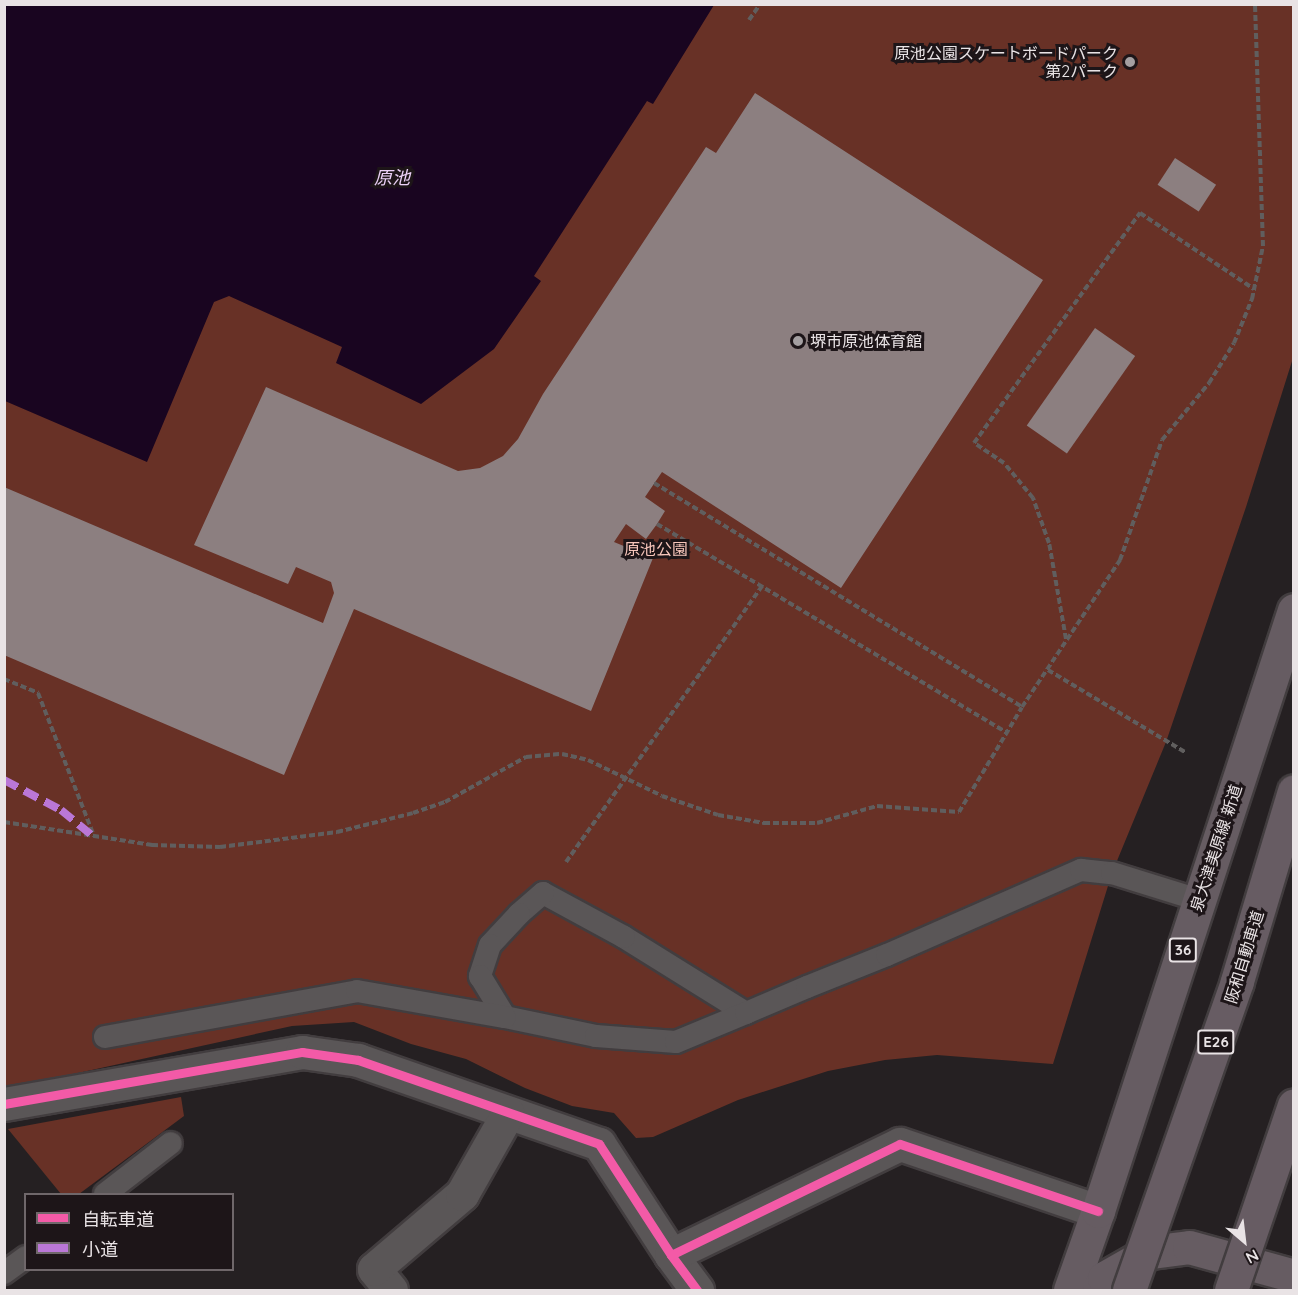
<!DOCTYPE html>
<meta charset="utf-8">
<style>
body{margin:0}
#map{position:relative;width:1298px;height:1295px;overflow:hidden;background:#252022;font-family:Quicksand,"Noto Sans JP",sans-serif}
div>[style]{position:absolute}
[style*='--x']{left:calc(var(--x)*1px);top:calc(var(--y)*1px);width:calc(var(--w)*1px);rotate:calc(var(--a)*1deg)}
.green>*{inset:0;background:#683126}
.water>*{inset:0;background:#190520}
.building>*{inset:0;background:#8c7f80;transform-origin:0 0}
.path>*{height:4px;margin-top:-2px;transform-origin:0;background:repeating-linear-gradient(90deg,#605e5e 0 6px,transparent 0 9px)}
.roads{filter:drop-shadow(2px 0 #423d3f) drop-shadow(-2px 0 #423d3f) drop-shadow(0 2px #423d3f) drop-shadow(0 -2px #423d3f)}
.lane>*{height:22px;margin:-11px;padding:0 11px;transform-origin:11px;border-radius:11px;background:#5a5657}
.street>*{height:33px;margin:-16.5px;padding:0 16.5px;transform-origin:16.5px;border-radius:16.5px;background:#5a5657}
.primary>*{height:33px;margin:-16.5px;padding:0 16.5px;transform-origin:16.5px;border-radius:16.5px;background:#665c62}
.bridges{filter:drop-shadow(2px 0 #423d3f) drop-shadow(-2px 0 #423d3f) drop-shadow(0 2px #423d3f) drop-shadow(0 -2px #423d3f)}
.highway-bridge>*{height:33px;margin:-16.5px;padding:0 16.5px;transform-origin:16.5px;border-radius:16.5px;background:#675c63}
.quiet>*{height:8px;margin-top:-4px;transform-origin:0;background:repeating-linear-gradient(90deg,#ba77d6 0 15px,transparent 0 23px)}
.cycleway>*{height:9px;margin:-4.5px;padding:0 4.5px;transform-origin:4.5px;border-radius:4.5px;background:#f35aa7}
.dots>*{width:16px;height:16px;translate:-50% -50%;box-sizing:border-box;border:3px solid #1d1518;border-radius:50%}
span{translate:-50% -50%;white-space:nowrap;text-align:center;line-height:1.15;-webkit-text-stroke:6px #1d1518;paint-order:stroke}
.shield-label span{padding:2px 4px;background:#1d1518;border:2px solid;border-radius:4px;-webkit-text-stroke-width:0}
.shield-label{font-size:15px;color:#e9e3e5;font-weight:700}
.poi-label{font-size:16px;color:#e9e3e5}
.right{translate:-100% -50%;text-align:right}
.left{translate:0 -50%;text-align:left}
.park-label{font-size:16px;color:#f6c5ba}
.street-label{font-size:16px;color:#e9e3e5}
.water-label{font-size:18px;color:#ecd1f7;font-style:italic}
.frame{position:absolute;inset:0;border:6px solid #e9e3e5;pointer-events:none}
.legend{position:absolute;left:24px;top:1193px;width:210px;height:78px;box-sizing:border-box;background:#1d1518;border:2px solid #6f676a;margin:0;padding:8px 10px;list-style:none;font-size:18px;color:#e9e3e5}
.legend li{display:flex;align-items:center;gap:12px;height:30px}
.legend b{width:30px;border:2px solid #6f676a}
.north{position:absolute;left:1214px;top:1211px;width:60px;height:60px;-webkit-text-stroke:4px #1d1518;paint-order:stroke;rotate:152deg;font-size:16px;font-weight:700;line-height:24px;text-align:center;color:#e9e3e5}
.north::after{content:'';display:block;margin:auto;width:21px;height:27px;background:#e9e3e5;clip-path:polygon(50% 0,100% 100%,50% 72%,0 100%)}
</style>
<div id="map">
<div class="green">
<i style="clip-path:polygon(5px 5px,1293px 5px,1293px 358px,1246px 507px,1166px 742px,1112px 873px,1053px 1064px,937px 1055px,885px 1060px,828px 1071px,738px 1100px,653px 1137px,636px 1138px,614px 1113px,572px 1106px,525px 1088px,466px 1059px,411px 1044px,354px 1022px,292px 1026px,5px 1089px)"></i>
<i style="clip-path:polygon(181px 1097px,184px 1116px,79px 1194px,61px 1194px,8px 1129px)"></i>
</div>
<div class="water">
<i style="clip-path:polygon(5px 4px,714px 4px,714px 5px,653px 104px,647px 101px,534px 276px,541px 281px,494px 349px,421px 404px,336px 363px,342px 347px,229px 296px,214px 302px,147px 462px,5px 401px)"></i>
</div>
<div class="building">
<i style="clip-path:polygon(755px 93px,1043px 280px,841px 588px,662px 472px,645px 497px,665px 511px,657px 524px,646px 539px,626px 524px,614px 542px,653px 558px,591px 711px,354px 609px,284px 775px,4px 655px,4px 487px,323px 623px,334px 593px,331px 582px,296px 567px,288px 584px,194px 545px,266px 387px,458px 471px,480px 468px,503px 456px,518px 439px,543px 394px,706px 147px,716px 153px)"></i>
<i style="left:1175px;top:158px;width:49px;height:32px;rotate:33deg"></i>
<i style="left:1095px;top:328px;width:49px;height:119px;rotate:35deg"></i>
</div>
<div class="path">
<i style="--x:749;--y:20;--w:19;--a:-55"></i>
<i style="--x:654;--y:483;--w:431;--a:31.3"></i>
<i style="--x:657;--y:524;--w:408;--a:30.8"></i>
<i style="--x:1066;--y:639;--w:97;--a:-100"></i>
<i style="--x:1049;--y:543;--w:48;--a:-109.6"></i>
<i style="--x:1033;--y:498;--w:45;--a:-129.6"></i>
<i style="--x:1004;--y:463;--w:36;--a:-146"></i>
<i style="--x:974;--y:443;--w:284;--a:-54.2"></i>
<i style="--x:1140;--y:213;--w:137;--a:33.7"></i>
<i style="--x:1048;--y:670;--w:160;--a:30.9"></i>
<i style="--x:4;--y:679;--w:37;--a:22"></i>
<i style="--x:38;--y:693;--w:154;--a:68.6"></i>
<i style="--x:4;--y:822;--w:150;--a:8.8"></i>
<i style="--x:152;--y:845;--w:68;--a:1.7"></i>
<i style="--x:220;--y:847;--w:118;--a:-7.3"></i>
<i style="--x:337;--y:832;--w:78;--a:-14"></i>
<i style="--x:413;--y:813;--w:34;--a:-19"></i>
<i style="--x:445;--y:802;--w:93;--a:-29.1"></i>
<i style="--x:526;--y:757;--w:36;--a:-5"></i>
<i style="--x:562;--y:754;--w:27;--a:13"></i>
<i style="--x:588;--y:760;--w:82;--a:25.9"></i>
<i style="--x:662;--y:796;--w:59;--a:18.7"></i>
<i style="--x:718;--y:815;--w:47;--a:9.9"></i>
<i style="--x:764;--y:823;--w:53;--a:0"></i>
<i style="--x:817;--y:823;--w:62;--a:-15.8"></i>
<i style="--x:877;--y:806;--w:82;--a:4.2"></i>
<i style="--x:959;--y:812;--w:122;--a:-59"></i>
<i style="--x:1022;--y:707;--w:177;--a:-56.3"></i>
<i style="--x:1120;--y:560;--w:127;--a:-70.7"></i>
<i style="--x:1162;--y:440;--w:74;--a:-50.5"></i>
<i style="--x:1209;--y:383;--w:47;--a:-58"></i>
<i style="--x:1234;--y:343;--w:48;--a:-67.8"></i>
<i style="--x:1252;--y:299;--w:54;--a:-78.3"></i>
<i style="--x:1263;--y:246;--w:242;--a:-91.9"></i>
<i style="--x:566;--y:862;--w:339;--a:-54.6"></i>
</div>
<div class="roads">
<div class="lane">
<i style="--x:746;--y:1013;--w:144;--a:-148.1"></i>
<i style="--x:624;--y:937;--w:92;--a:-151.5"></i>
<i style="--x:543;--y:893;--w:32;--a:139"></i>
<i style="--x:519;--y:914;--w:42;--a:133.1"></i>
<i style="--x:490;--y:945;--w:33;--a:108"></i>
<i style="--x:480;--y:976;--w:48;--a:58.6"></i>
<i style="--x:505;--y:1017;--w:93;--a:11.8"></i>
<i style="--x:596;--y:1036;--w:80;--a:4.3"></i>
<i style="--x:676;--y:1042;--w:76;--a:-22.5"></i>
<i style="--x:746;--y:1013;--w:66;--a:-23.1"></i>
<i style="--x:807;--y:987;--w:86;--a:-21.8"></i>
<i style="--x:887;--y:955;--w:212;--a:-23.7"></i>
<i style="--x:1081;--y:870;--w:31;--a:6"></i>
<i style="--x:1112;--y:873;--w:91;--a:17.2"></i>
<i style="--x:105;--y:1037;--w:256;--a:-10.3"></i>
<i style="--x:357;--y:991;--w:150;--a:10"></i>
<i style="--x:105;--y:1194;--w:83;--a:-37.7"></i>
<i style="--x:4;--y:1273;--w:27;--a:-36"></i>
</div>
<div class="street">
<i style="--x:4;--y:1104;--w:303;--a:-9.9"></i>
<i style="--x:302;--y:1052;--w:57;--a:8.1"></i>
<i style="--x:358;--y:1060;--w:255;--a:19.2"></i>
<i style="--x:599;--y:1144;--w:132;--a:57"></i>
<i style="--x:671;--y:1255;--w:44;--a:53.4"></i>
<i style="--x:671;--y:1255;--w:254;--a:-25.9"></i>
<i style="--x:900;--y:1144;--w:209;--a:18.7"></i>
<i style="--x:391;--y:1290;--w:27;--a:-129"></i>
<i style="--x:374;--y:1269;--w:116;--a:-40.4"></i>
<i style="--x:462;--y:1194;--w:93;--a:-60.4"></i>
</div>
<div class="primary">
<i style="--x:1070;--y:1290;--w:84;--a:-70.5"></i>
<i style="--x:1098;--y:1211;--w:632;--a:-71.94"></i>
<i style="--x:1099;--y:1290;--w:13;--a:-67"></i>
<i style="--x:1104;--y:1278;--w:53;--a:-29.5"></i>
<i style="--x:1150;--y:1252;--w:39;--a:-7"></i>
<i style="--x:1189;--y:1247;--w:109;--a:15.4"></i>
</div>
</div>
<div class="bridges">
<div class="highway-bridge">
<i style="--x:1129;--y:1290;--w:327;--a:-70.7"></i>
<i style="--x:1237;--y:981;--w:198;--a:-73.3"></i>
<i style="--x:1231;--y:1290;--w:195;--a:-71.2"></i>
</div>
</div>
<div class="quiet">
<i style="--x:4;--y:780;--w:64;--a:27.8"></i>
<i style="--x:61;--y:810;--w:43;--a:39.3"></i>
</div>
<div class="cycleway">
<i style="--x:4;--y:1104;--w:303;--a:-9.9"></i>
<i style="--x:302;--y:1052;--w:57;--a:8.1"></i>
<i style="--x:358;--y:1060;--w:255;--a:19.2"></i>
<i style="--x:599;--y:1144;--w:132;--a:57"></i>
<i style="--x:671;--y:1255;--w:44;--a:53.4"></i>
<i style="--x:671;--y:1255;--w:254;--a:-25.9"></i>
<i style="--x:900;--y:1144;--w:209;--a:18.7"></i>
</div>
<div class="dots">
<i style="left:1130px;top:62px;background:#a49fa1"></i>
<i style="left:798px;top:341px;background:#a49fa1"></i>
</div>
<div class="shield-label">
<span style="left:1183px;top:950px">36</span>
<span style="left:1216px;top:1042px">E26</span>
</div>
<div class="poi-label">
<span class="right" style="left:1118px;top:62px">原池公園スケートボードパーク<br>第2パーク</span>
<span class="left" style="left:810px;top:341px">堺市原池体育館</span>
</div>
<div class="park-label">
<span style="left:656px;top:549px">原池公園</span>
</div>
<div class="street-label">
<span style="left:1216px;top:848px;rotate:-72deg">泉大津美原線 新道</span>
<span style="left:1244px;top:957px;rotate:-73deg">阪和自動車道</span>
</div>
<div class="water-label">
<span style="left:392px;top:178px">原池</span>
</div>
<div class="frame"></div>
<ul class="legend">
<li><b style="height:8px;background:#f35aa7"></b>自転車道</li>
<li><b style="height:8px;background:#ba77d6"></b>小道</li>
</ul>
<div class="north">N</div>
</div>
